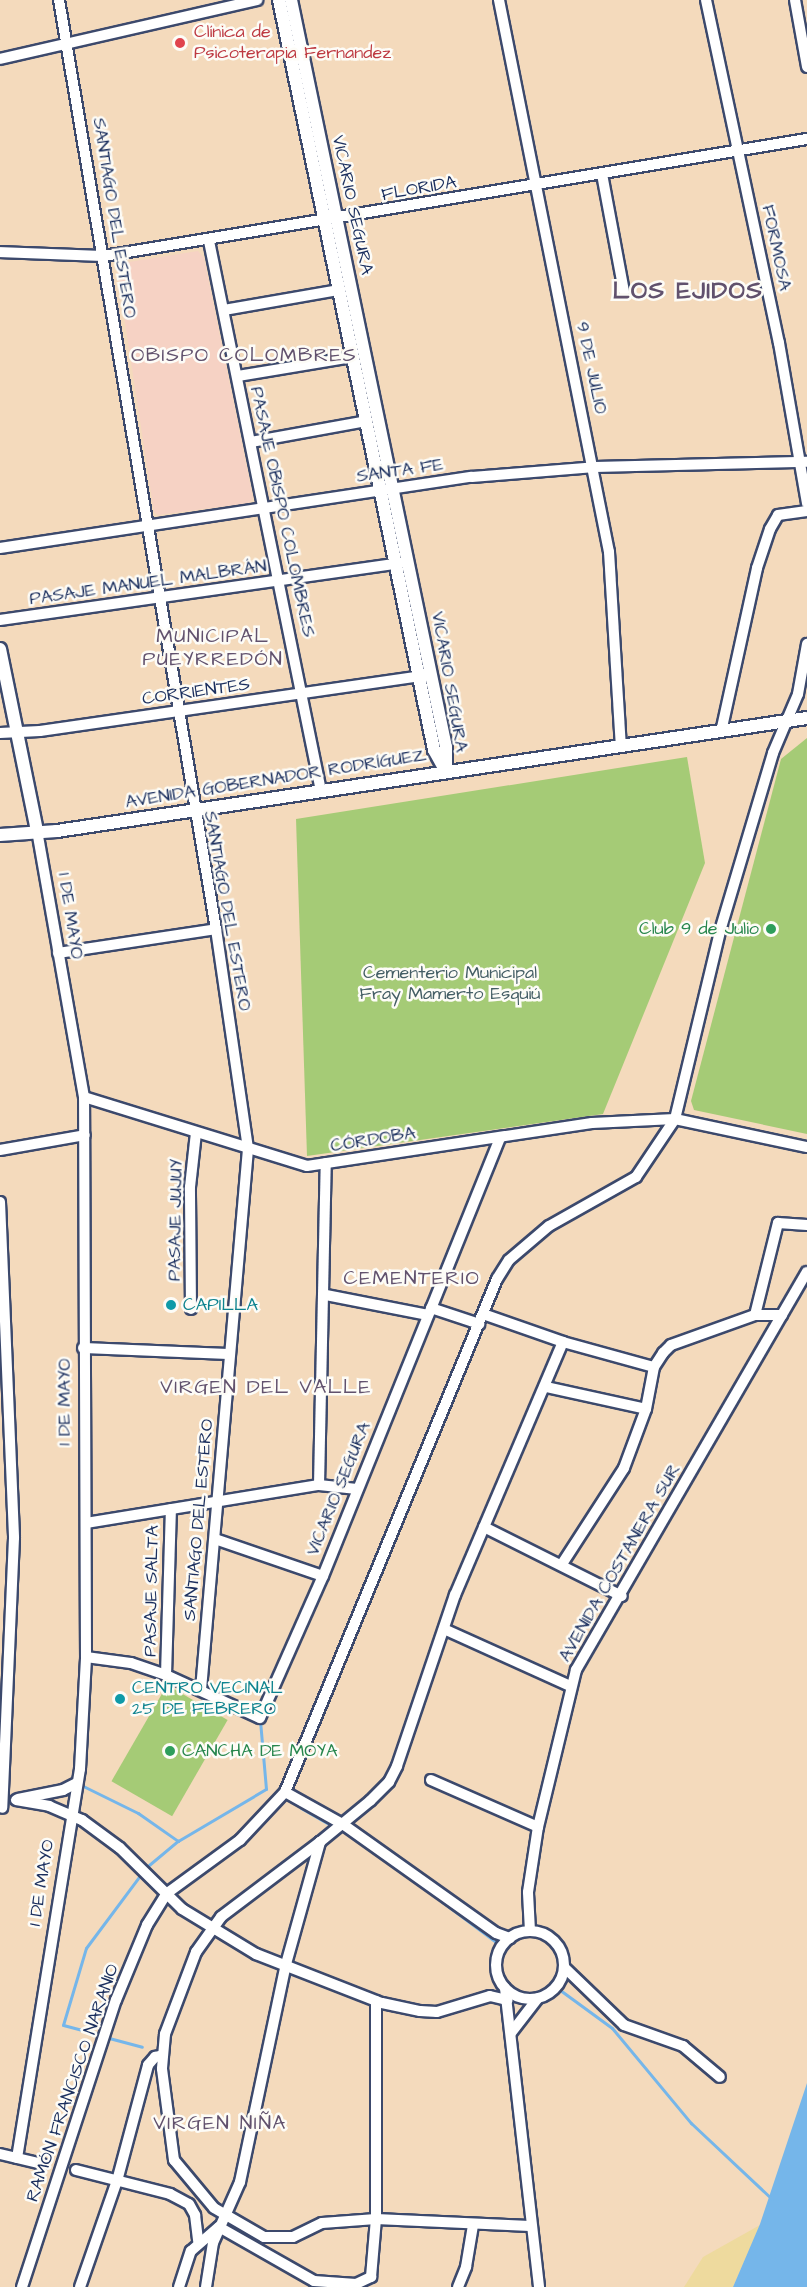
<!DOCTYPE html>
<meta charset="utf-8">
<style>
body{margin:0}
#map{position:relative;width:807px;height:2287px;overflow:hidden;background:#f4dabc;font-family:"Architects Daughter",sans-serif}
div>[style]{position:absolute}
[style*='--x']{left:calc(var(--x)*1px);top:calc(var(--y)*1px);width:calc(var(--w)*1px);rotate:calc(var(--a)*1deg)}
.built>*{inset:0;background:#f6d2c4}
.green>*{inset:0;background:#a5cb76;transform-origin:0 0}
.sand>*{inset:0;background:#eeda9e}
.water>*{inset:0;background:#75b6ea}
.stream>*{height:3px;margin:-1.5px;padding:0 1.5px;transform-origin:1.5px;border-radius:1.5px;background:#75b6ea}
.roads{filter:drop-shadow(2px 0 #3c496c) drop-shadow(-2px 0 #3c496c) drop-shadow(0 2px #3c496c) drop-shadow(0 -2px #3c496c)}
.minor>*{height:10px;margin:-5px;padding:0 5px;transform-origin:5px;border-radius:5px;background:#fff}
.minor>.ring{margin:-5px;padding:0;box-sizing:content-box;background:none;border:10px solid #fff;border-radius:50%}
.tertiary>*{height:12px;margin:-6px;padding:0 6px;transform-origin:6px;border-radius:6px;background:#fff}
.dots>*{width:16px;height:16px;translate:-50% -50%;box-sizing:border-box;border:3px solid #fdfcf7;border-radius:50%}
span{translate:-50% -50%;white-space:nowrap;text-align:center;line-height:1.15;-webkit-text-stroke:5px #fdfcf7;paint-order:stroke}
.health-label{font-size:18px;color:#be3a42}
.left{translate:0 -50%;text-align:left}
.street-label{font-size:18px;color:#1b2f5e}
.leisure-label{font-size:18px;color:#27864d}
.right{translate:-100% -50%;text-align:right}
.park-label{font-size:18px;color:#445e65}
.culture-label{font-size:18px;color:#0d838f}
.neighbourhood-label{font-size:20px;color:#61516d;letter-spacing:1.5px}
.district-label{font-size:24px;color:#61516d;font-weight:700;letter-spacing:1.5px}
</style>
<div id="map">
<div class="built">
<i style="clip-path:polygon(198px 251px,204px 258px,253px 498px,249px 503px,158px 515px,154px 512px,116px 264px)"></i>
</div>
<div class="green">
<i style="clip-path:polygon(807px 738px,807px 1134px,694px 1110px,691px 1101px,781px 759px)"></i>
<i style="clip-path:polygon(687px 757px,705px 863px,603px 1114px,307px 1156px,296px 819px)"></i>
<i style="left:167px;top:1685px;width:70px;height:111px;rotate:30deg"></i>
</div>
<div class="sand">
<i style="clip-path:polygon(760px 2225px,733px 2287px,684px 2287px,703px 2257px)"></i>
</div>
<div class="water">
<i style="clip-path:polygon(807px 2083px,807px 2287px,733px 2287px,760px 2224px)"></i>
</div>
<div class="stream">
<i style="--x:81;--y:1785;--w:64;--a:26.2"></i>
<i style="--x:138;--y:1813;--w:49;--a:35"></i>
<i style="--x:301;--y:1808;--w:34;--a:30"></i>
<i style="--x:149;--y:1865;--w:38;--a:-40"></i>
<i style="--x:178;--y:1841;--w:102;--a:-30.6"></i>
<i style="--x:266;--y:1789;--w:69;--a:-95"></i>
<i style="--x:441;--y:1901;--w:69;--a:36.7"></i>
<i style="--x:560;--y:1990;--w:64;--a:36.2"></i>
<i style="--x:612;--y:2028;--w:124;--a:50.3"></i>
<i style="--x:691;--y:2123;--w:111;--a:43.2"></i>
<i style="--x:97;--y:2034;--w:35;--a:-165"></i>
<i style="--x:63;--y:2025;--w:80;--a:-73.4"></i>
<i style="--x:86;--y:1948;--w:89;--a:-53.3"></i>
<i style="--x:109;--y:2038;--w:34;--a:15"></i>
</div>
<div class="roads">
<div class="minor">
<i style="--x:59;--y:0;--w:942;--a:80.41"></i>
<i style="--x:216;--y:929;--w:222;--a:81.7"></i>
<i style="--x:248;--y:1149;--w:543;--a:94.97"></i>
<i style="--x:499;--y:0;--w:563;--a:78.73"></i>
<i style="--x:609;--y:552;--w:194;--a:86.5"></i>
<i style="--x:706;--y:0;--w:351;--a:78"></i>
<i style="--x:779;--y:343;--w:163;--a:80.1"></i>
<i style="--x:795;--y:0;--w:68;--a:79.8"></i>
<i style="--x:0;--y:59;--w:264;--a:-12.9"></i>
<i style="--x:602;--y:174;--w:120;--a:79.4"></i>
<i style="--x:209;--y:241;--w:561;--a:78.49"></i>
<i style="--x:0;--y:252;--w:104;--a:2.2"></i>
<i style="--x:104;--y:256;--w:713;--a:-9.45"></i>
<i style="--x:224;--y:310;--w:117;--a:-9.9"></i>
<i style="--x:238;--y:376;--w:117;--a:-9.4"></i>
<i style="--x:251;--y:442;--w:117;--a:-10.3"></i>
<i style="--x:0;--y:548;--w:477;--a:-8.6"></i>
<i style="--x:472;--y:477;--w:123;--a:-4.6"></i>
<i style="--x:595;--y:467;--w:212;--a:-1.4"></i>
<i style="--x:0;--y:620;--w:405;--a:-8.1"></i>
<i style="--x:721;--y:732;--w:168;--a:-77.6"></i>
<i style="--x:757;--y:568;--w:41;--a:-71.6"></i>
<i style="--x:770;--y:529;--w:16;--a:-60"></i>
<i style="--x:778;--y:515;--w:29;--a:-8"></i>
<i style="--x:0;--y:733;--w:40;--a:-2.9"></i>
<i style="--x:40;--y:731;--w:395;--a:-8.2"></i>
<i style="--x:58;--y:953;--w:160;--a:-8.6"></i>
<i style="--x:84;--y:1097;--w:233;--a:17.2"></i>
<i style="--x:307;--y:1166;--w:288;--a:-8.6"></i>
<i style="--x:592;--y:1123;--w:83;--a:-2.8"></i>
<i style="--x:675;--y:1119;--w:135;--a:12"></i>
<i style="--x:0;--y:1150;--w:86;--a:-10"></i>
<i style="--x:0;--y:1202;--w:336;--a:87.6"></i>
<i style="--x:14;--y:1538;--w:270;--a:92.5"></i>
<i style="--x:326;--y:1295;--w:104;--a:11.1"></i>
<i style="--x:431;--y:1308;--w:51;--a:18.4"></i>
<i style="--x:191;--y:1309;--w:122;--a:-90.5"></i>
<i style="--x:190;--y:1187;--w:54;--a:-83.7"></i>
<i style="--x:483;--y:1314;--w:85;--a:19.3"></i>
<i style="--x:563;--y:1342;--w:94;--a:15.4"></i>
<i style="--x:755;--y:1315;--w:95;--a:-76"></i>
<i style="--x:778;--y:1223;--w:29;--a:4"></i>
<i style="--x:83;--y:1348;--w:146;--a:2.4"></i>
<i style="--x:546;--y:1387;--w:102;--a:12.4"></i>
<i style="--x:319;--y:1485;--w:322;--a:-88.8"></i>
<i style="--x:86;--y:1523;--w:236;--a:-9.3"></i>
<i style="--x:319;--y:1485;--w:38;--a:6"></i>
<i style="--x:484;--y:1527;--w:154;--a:26.6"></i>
<i style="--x:215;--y:1539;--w:114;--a:18.9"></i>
<i style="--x:562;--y:1564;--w:114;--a:-57.1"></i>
<i style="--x:624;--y:1468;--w:63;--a:-69.6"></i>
<i style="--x:646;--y:1409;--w:43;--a:-79.2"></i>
<i style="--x:654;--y:1367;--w:17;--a:-57"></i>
<i style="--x:663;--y:1353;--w:11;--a:-45"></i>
<i style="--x:671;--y:1345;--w:89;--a:-19.7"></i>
<i style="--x:755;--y:1315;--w:27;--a:0"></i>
<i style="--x:444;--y:1629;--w:138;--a:24.3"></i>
<i style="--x:86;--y:1657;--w:45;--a:7.6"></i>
<i style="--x:131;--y:1663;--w:37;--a:19"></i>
<i style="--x:166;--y:1675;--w:103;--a:24.6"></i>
<i style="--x:260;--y:1718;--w:155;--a:-66.1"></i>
<i style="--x:323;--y:1576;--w:473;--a:-68"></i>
<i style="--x:166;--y:1675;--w:166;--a:-88.3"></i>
<i style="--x:431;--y:1780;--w:117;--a:23.7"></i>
<i style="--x:285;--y:1792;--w:68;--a:29.2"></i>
<i style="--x:344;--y:1825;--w:186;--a:35.4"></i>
<i style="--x:496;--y:1933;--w:15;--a:20"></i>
<i style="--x:18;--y:1799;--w:46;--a:-11.3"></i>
<i style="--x:63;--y:1790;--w:16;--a:-27"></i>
<i style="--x:16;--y:1800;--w:34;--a:10"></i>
<i style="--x:49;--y:1806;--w:36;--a:23"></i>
<i style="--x:82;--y:1820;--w:47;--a:36.4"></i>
<i style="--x:120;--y:1848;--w:87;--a:44.5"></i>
<i style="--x:182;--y:1909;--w:87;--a:31.3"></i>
<i style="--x:256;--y:1954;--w:135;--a:21.3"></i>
<i style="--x:382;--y:2003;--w:39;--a:12"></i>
<i style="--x:420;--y:2011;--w:17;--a:3"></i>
<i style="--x:437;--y:2012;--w:55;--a:-16.8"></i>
<i style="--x:490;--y:1996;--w:18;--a:13"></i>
<i style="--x:320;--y:1842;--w:124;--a:142.9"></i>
<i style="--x:221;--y:1917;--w:43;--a:125.5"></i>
<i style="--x:196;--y:1952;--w:88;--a:110.7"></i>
<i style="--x:165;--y:2034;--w:35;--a:95"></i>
<i style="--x:162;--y:2069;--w:92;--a:82.5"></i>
<i style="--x:174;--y:2160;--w:62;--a:50.2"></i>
<i style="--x:214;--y:2208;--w:58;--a:30.1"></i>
<i style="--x:264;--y:2237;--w:29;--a:0"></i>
<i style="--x:293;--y:2237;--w:32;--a:-26"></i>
<i style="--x:322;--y:2223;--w:54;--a:-4.2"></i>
<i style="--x:376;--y:2219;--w:154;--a:2.6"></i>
<i class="ring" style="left:496px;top:1931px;width:58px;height:58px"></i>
<i style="--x:530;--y:1931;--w:39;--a:-93"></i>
<i style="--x:528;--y:1892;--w:66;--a:-81.3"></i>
<i style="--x:538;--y:1827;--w:162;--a:-76.4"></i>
<i style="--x:576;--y:1670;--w:460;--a:-59.9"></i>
<i style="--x:565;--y:1968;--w:82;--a:44"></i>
<i style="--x:624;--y:2025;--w:63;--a:19.6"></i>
<i style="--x:683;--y:2046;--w:48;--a:40"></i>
<i style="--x:505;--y:1988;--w:301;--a:83.5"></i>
<i style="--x:511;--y:2033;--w:44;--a:-52.4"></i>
<i style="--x:0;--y:2154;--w:43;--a:13.4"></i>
<i style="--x:17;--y:2158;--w:394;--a:-80.8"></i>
<i style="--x:80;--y:1769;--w:112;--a:-86.9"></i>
<i style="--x:86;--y:1657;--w:560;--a:-90.2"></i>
<i style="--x:84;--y:1097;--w:270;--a:-100"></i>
<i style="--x:76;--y:2170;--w:97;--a:14.3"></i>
<i style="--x:170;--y:2194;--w:21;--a:28"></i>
<i style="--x:189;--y:2204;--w:13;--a:61"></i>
<i style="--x:195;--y:2215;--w:26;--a:83"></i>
<i style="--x:219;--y:2227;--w:109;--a:29.6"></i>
<i style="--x:314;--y:2281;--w:42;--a:4.1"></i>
<i style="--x:356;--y:2284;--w:17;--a:-25"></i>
<i style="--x:371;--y:2277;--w:58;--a:-85.1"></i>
<i style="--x:376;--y:2219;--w:218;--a:-90"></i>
<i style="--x:22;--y:2287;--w:302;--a:-71.9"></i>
<i style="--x:116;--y:2000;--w:81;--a:-67.5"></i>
<i style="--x:147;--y:1925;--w:36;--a:-58"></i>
<i style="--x:166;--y:1894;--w:92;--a:-36.1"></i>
<i style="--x:240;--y:1840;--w:66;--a:-46.8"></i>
<i style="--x:285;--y:1792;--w:555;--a:-67.55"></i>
<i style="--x:497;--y:1279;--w:22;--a:-58"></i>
<i style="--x:509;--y:1260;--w:52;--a:-40.4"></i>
<i style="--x:549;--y:1226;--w:100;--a:-29.4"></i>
<i style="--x:636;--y:1177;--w:70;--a:-56.1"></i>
<i style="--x:675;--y:1119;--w:193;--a:-76.5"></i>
<i style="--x:720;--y:931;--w:186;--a:-73.4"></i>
<i style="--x:773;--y:753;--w:64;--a:-67"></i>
<i style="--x:798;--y:694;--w:51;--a:-79.8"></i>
<i style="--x:80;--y:2287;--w:112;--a:-70.8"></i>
<i style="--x:117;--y:2181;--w:120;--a:-75"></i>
<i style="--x:148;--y:2065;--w:11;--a:-49"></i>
<i style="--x:155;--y:2057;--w:8;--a:-14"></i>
<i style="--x:179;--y:2287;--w:38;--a:-72"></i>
<i style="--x:191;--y:2251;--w:37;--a:-41"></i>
<i style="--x:206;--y:2287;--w:45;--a:-81"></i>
<i style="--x:213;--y:2243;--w:67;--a:-66.1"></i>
<i style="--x:240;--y:2182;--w:223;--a:-78.1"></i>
<i style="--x:286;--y:1964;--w:127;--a:-74.4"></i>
<i style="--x:320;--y:1842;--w:65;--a:-39.4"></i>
<i style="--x:370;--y:1801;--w:27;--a:-45"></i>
<i style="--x:389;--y:1782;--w:18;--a:-63"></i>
<i style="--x:397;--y:1766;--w:181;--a:-71.3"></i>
<i style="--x:455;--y:1595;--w:275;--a:-66.9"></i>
<i style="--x:458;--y:2287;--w:22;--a:-68"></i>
<i style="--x:466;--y:2267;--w:43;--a:-80.5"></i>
</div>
<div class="tertiary">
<i style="--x:279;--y:0;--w:766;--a:78.32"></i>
<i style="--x:434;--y:750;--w:25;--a:61"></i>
<i style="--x:291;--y:0;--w:763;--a:78.28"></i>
<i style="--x:446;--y:747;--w:21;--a:90"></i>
<i style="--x:0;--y:649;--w:186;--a:78.5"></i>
<i style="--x:0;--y:835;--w:57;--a:-4"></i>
<i style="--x:57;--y:831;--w:758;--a:-8.57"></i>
</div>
</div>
<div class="dots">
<i style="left:180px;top:43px;background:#e0444e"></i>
<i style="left:771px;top:929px;background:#2e9e5b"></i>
<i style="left:171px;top:1305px;background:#0f9aa8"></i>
<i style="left:120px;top:1699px;background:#0f9aa8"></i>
<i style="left:170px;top:1751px;background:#2e9e5b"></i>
</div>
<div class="health-label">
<span class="left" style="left:194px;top:43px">Clínica de<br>Psicoterapia Fernandez</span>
</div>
<div class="street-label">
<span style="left:419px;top:189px;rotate:-10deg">FLORIDA</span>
<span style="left:352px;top:205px;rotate:78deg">VICARIO SEGURA</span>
<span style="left:114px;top:218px;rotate:81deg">SANTIAGO DEL ESTERO</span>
<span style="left:776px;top:248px;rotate:78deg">FORMOSA</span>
<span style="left:591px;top:368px;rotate:78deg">9 DE JULIO</span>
<span style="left:400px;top:471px;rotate:-8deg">SANTA FE</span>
<span style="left:282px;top:512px;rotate:78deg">PASAJE OBISPO COLOMBRES</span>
<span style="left:148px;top:583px;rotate:-8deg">PASAJE MANUEL MALBRÁN</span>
<span style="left:449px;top:682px;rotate:80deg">VICARIO SEGURA</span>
<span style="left:196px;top:692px;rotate:-8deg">CORRIENTES</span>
<span style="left:276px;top:779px;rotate:-9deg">AVENIDA GOBERNADOR RODRÍGUEZ</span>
<span style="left:227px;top:911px;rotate:80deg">SANTIAGO DEL ESTERO</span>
<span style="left:70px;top:916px;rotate:81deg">1 DE MAYO</span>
<span style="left:373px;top:1140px;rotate:-9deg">CÓRDOBA</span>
<span style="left:176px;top:1220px;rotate:-89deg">PASAJE JUJUY</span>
<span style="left:65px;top:1402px;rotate:-90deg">1 DE MAYO</span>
<span style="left:339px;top:1489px;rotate:-68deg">VICARIO SEGURA</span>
<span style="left:199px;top:1520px;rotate:-85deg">SANTIAGO DEL ESTERO</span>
<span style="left:620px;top:1563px;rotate:-60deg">AVENIDA COSTANERA SUR</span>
<span style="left:152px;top:1591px;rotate:-89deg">PASAJE SALTA</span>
<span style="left:42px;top:1883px;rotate:-81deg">1 DE MAYO</span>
<span style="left:73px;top:2083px;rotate:-71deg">RAMÓN FRANCISCO NARANIO</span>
</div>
<div class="leisure-label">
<span class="right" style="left:759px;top:929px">Club 9 de Julio</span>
<span class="left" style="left:182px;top:1751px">CANCHA DE MOYA</span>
</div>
<div class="park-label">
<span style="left:450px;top:984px">Cementerio Municipal<br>Fray Mamerto Esquiú</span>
</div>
<div class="culture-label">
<span class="left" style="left:183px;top:1305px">CAPILLA</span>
<span class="left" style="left:132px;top:1699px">CENTRO VECINAL<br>25 DE FEBRERO</span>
</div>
<div class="neighbourhood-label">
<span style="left:244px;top:355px">OBISPO COLOMBRES</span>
<span style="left:213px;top:648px">MUNICIPAL<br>PUEYRREDÓN</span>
<span style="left:412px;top:1278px">CEMENTERIO</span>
<span style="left:266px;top:1387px">VIRGEN DEL VALLE</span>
<span style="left:220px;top:2123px">VIRGEN NIÑA</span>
</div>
<div class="district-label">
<span style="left:688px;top:292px">LOS EJIDOS</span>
</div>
</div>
